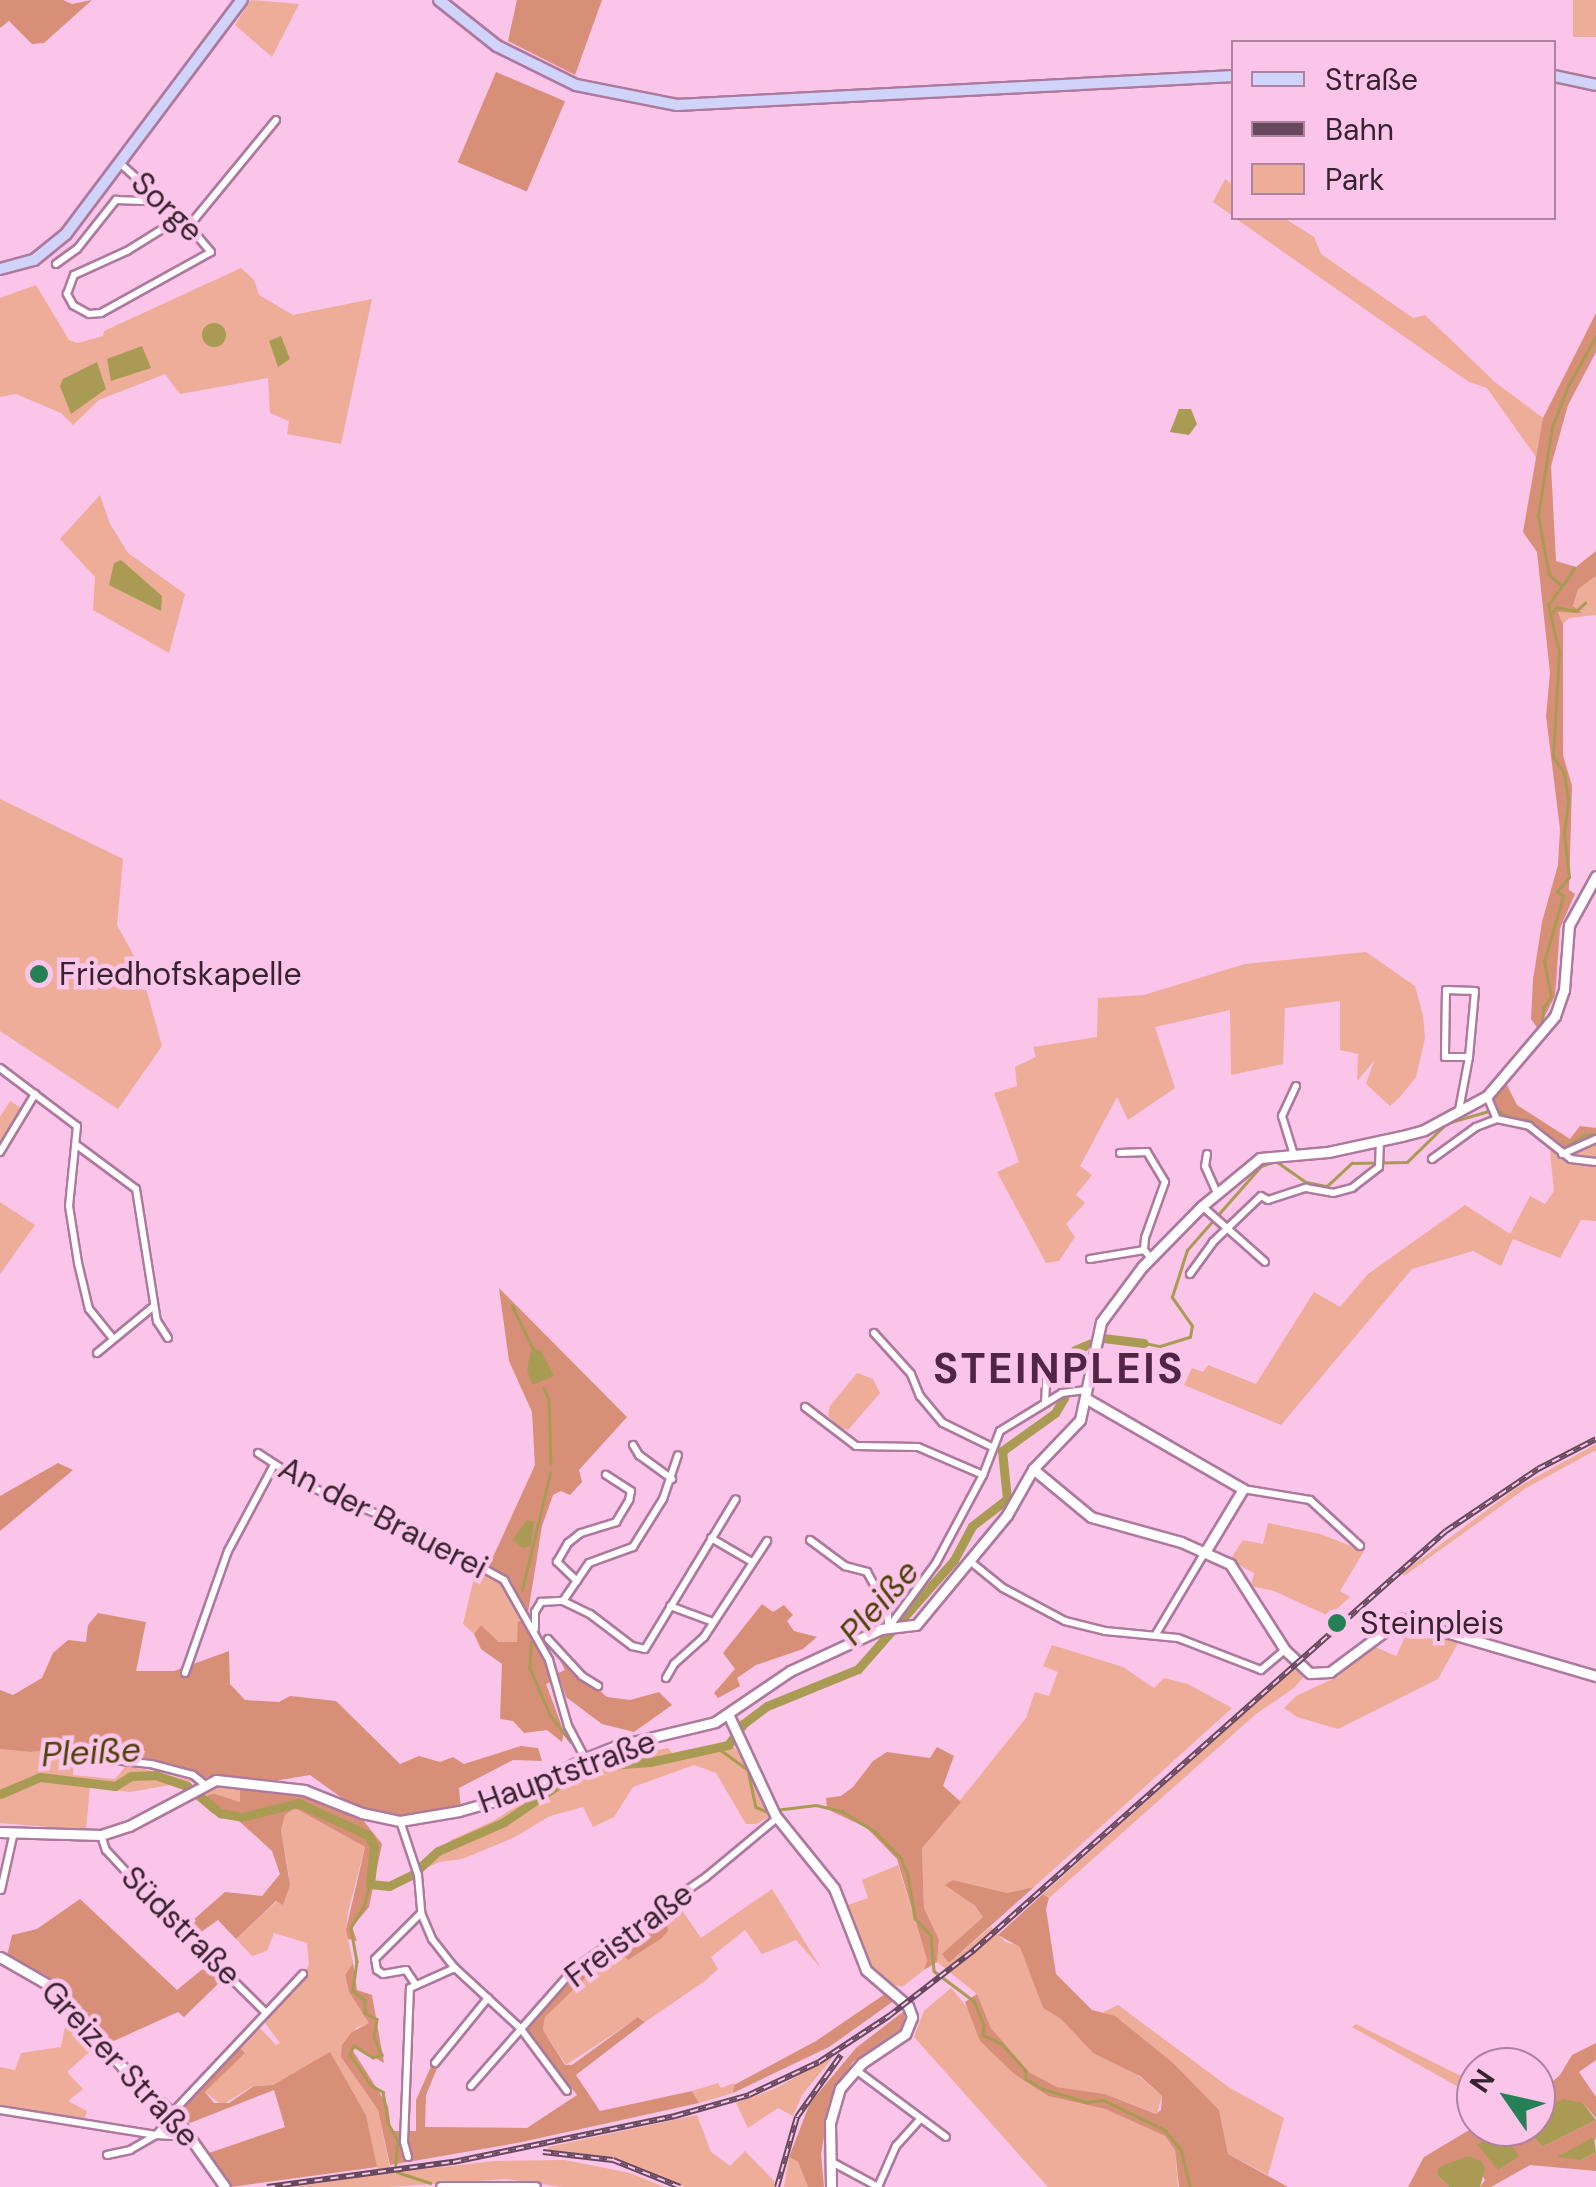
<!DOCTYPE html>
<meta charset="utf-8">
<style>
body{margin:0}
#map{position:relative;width:1596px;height:2187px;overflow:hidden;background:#fbc4e9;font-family:"DM Sans",sans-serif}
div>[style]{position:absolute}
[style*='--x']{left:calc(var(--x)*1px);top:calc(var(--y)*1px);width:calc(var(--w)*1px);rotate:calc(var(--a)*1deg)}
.green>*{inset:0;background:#edad99;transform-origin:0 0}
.forest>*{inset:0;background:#d88f78;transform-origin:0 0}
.water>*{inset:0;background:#a99b53}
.round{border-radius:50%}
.stream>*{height:2.5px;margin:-1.25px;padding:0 1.25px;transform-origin:1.25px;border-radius:1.25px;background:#a99b53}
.river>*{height:9px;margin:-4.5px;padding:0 4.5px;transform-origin:4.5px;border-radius:4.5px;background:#a99b53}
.roads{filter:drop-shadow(2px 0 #ad799d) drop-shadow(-2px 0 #ad799d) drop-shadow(0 2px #ad799d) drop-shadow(0 -2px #ad799d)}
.street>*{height:6px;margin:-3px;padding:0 3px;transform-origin:3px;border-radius:3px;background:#fff}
.secondary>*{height:9px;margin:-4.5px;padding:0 4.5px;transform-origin:4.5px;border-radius:4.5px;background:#fff}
.primary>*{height:10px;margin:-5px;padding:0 5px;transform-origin:5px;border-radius:5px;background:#d0d4fa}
.rail>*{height:6px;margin-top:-3px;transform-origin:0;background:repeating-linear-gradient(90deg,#fbc4e9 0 8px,#66495d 0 16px);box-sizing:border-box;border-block:2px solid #66495d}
.dots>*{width:28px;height:28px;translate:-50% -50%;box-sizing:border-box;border:5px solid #fbc4e9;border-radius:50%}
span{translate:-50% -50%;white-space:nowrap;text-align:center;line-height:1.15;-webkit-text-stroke:9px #fbc4e9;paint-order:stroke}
.street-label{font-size:32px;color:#372231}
.poi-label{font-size:32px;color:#372231}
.left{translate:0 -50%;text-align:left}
.water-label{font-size:35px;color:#4d4307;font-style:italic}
.district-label{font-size:42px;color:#512545;font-weight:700;letter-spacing:2.5px}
.legend{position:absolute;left:1231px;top:40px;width:325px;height:180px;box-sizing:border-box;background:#fbc4e9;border:2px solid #ad839f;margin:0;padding:12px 18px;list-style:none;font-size:30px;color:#372231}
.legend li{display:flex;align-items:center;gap:20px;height:50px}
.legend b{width:50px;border:2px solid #ad839f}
.north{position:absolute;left:1456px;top:2047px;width:100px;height:100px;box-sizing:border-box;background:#fbc4e9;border:2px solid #ad839f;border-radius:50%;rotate:304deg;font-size:28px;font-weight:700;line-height:40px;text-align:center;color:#372231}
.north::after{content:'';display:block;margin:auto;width:35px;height:45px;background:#268056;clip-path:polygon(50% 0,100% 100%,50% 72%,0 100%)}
</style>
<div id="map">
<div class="green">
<i style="clip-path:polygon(251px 0,299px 4px,272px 57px,235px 25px)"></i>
<i style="left:1573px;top:0;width:23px;height:37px"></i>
<i style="clip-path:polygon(1225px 179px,1233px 185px,1233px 216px,1213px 202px)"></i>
<i style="clip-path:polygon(1235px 218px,1284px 218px,1314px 237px,1321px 254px,1413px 318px,1425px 315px,1496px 383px,1543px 418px,1538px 460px,1487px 388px,1469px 382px)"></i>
<i style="clip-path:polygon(241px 268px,254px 280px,259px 295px,293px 315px,372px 299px,341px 444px,287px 434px,289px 421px,270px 413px,268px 378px,180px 394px,165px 374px,99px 400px,73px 425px,61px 413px,16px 394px,0 397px,0 298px,36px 285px,69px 340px,78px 343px,103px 336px,104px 331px)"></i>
<i style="clip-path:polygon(100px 495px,110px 524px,128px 553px,185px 594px,169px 653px,93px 610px,95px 577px,60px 539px)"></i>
<i style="clip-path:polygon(1596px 576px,1596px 615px,1569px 618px,1563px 624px,1558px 611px,1580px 613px,1573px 606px,1578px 589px)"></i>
<i style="clip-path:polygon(0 799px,123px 859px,117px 925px,140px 967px,162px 1046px,118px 1109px,0 1031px)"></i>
<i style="clip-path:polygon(1366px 952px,1415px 986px,1423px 1016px,1425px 1038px,1416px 1077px,1400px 1097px,1390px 1106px,1366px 1084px,1374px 1061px,1357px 1081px,1358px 1054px,1340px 1050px,1340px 1001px,1285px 1008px,1283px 1064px,1231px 1075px,1230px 1010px,1155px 1027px,1175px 1088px,1128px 1120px,1117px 1097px,1080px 1166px,1092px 1175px,1076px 1195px,1085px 1203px,1066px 1224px,1075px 1237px,1059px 1261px,1046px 1263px,997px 1172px,1019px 1162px,994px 1093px,1017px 1086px,1015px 1067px,1036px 1057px,1033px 1047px,1097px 1037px,1098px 998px,1144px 995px,1245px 964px)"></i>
<i style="clip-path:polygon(10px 1101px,21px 1108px,0 1146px,0 1117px)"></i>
<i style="clip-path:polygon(1596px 1137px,1596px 1221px,1581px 1220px,1560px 1258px,1513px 1239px,1501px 1266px,1473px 1251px,1412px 1269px,1281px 1425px,1184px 1385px,1192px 1368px,1203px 1372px,1208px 1365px,1256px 1384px,1314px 1292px,1340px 1307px,1368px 1274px,1465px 1205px,1510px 1234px,1530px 1196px,1545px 1204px,1554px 1191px,1550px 1152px,1556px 1146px)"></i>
<i style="clip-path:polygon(0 1202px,35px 1225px,0 1274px)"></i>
<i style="clip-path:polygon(857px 1373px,873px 1379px,880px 1393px,848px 1430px,839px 1428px,828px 1415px,830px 1406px)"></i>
<i style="clip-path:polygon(1596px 1444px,1596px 1450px,1526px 1488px,1404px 1576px,1402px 1573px,1518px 1487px)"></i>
<i style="clip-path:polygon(1268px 1523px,1320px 1534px,1364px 1551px,1340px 1591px,1350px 1597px,1329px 1616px,1274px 1591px,1251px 1586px,1254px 1573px,1230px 1560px,1243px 1540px,1263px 1544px)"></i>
<i style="clip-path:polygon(477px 1565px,504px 1585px,528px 1624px,517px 1642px,499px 1642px,481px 1625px,474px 1634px,463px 1624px)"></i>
<i style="clip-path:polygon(1412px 1623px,1462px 1636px,1438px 1679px,1338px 1729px,1297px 1717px,1284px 1708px,1296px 1696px,1337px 1677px,1373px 1646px,1396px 1656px)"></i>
<i style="clip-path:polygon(1052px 1645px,1123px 1667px,1154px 1688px,1164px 1678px,1188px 1684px,1232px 1708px,1034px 1887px,1007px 1893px,953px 1880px,983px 1917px,943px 1954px,949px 1963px,991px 1927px,1005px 1942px,1020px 1946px,1043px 2008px,1061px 2019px,1093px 2053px,1127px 2066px,1162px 2096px,1157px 2114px,1105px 2094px,1057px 2087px,1029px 2072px,991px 2028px,977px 1994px,937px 1962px,939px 1940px,924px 1908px,922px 1848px,1026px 1718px,1035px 1692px,1049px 1696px,1058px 1672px,1043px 1666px)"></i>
<i style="clip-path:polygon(1296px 1667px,1305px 1675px,1294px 1688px,1256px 1714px,1049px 1898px,1043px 1894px)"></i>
<i style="clip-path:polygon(75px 1745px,73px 1775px,115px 1779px,127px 1765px,193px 1781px,130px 1792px,90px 1787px,86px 1830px,0 1823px,0 1749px,31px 1752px)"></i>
<i style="clip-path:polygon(733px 1746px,748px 1763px,773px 1815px,756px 1824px,746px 1824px,716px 1773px,694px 1765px,633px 1787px,614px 1817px,593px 1827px,583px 1807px,550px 1816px,513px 1838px,462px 1859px,439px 1862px,420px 1871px,418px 1864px,451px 1840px,493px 1821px,586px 1764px,668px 1748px,674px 1756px)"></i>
<i style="clip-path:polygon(217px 1785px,240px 1786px,240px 1802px,208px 1795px,202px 1804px,191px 1793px)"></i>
<i style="clip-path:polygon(295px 1808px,365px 1847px,348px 1912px,346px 1930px,353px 1963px,345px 1975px,349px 1992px,370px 2023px,356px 2028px,341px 2057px,378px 2110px,391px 2173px,494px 2161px,565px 2160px,630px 2173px,664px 2187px,562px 2187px,506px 2179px,389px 2187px,295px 2187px,378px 2174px,366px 2115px,330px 2053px,273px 2085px,253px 2086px,222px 2105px,205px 2092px,244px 2053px,238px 2046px,258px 2026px,276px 2045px,280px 2043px,263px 2020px,305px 1974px,309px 1964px,307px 1943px,274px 1933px,267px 1951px,252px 1956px,236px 1939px,277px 1901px,283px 1904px,289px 1876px,281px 1830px,285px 1815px)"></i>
<i style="clip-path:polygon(898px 1865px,927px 1960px,924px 1970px,902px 1987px,883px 1982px,873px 1973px,848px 1905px,868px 1898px,862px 1880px)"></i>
<i style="clip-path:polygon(772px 1889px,821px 1968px,796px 1940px,762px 1954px,745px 1930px,711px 1957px,718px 1969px,705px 1981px,645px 2022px,639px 2017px,566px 2065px,543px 2030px,545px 2017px,588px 1972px,619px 1950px,668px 1931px,667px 1910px,677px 1903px,701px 1938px)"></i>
<i style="clip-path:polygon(951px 1988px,972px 2013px,980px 2041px,1014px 2074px,1048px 2096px,1105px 2109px,1165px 2136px,1175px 2150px,1178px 2187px,1048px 2187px,914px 2037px,924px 2011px)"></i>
<i style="clip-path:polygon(1118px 2005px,1230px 2088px,1284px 2118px,1268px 2175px,1228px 2154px,1219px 2110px,1102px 2013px)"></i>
<i style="clip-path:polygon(1356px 2024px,1465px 2078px,1476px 2085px,1476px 2097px,1352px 2027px)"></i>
<i style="clip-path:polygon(78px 2026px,96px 2046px,67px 2072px,83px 2089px,68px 2101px,87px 2111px,84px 2122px,0 2108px,0 2067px,15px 2070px,21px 2053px,61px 2047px,65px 2027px)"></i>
<i style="clip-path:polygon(833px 2057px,802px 2095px,793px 2116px,778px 2108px,748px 2128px,736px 2103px,774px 2089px)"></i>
<i style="clip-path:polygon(718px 2083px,721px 2088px,734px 2083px,733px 2093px,699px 2103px,692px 2091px)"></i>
<i style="clip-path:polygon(697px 2115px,711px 2152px,730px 2166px,745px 2151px,774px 2181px,774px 2187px,684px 2187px,613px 2158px,549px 2150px,548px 2147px)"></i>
<i style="clip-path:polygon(789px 2157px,798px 2162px,808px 2187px,784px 2187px)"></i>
</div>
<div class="forest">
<i style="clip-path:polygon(0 0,63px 0,72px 4px,92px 0,44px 43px,32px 44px,9px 21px,0 28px)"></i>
<i style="clip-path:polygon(517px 0,602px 0,575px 75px,508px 41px)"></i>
<i style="left:496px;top:72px;width:75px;height:98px;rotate:23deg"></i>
<i style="clip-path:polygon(1596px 313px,1596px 352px,1568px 405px,1551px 466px,1556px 561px,1576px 567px,1596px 551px,1596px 576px,1578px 589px,1573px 606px,1582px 613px,1558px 612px,1563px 624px,1563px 755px,1572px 786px,1569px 890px,1575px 894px,1560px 928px,1555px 996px,1538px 1029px,1531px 1019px,1533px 980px,1542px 922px,1558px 865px,1560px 829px,1546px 716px,1550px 673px,1537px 552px,1523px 532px,1543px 418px)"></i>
<i style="clip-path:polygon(1506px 1083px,1517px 1105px,1570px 1139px,1580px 1126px,1596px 1128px,1596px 1137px,1563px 1151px,1539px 1130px,1500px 1116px,1493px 1097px)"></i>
<i style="clip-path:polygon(499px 1288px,627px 1417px,579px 1470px,582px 1482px,570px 1495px,561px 1491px,553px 1495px,542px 1526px,528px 1613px,512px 1585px,486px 1563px,494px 1555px,535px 1465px,532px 1412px,509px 1361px)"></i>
<i style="clip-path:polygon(58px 1463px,73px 1470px,0 1531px,0 1496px)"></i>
<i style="clip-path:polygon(762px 1604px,773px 1612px,784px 1605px,793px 1615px,787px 1621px,794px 1631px,817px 1637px,803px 1649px,756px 1665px,737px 1678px,740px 1686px,718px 1698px,714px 1693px,735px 1669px,723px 1653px)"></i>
<i style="clip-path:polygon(98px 1613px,146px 1622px,136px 1671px,174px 1671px,229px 1651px,230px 1684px,245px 1700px,279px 1702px,290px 1696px,336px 1701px,400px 1764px,419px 1756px,440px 1762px,453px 1757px,464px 1764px,521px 1746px,538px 1748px,542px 1761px,513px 1760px,459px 1788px,461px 1810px,395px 1816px,349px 1803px,310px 1775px,274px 1781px,203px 1777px,152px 1762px,93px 1756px,94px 1747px,88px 1745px,31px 1752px,0 1749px,0 1690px,13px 1695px,42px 1678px,53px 1653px,68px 1640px,86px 1642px,88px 1625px)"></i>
<i style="clip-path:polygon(518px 1621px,528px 1624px,555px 1680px,546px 1684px,564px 1732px,562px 1742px,547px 1730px,524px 1733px,513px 1721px,500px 1719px,502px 1664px,481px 1649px,474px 1634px,481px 1625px,499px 1642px,517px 1642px)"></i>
<i style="clip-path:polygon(556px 1653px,607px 1697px,630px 1700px,659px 1692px,672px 1705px,634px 1732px,602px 1724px,566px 1697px,558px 1673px,565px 1670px)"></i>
<i style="clip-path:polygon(937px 1747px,954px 1756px,943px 1786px,961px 1802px,922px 1848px,924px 1908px,939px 1940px,937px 1962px,924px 1970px,927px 1960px,897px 1859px,867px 1828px,827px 1809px,826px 1798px,841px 1796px,853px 1787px,873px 1761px,887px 1752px,930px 1758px)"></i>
<i style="clip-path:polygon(240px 1786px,314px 1798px,363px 1820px,382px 1844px,369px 1907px,352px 1927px,357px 1941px,348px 1939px,346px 1930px,365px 1847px,295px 1808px,285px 1815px,281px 1830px,290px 1885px,283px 1905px,276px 1901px,236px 1939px,218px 1920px,194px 1937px,184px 1928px,225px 1892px,262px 1896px,280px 1874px,272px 1851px,238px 1820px,212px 1813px,202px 1804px,208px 1795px,215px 1794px,240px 1802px)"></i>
<i style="clip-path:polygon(953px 1880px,1007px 1893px,1034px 1887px,949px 1963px,942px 1954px,983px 1917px,974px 1905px,945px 1885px)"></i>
<i style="clip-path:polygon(1043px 1894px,1049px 1898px,1046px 1909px,1056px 1974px,1092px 2010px,1115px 2016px,1173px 2063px,1219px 2110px,1228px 2154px,1288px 2187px,1179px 2187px,1175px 2150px,1165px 2136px,1105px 2109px,1048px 2096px,1014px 2074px,980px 2041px,965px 2002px,977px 1994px,991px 2028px,1029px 2072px,1057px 2087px,1105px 2094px,1156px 2114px,1161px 2110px,1162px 2096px,1140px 2076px,1093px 2053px,1061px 2019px,1043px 2008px,1020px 1947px,998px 1935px)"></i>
<i style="clip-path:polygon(80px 1899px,177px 1990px,210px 1963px,223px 1979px,184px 2017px,178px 2012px,107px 2044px,46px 1975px,7px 1956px,12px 1935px,37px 1929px)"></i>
<i style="clip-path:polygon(667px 1910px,668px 1931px,662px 1938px,628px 1960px,619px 1950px,608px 1956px,545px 2017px,543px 2030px,565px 2065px,572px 2065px,638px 2017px,645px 2022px,576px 2075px,600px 2111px,692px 2091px,699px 2103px,517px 2143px,390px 2165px,378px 2110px,341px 2057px,342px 2045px,352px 2032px,369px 2023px,349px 1992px,345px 1975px,353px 1963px,357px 1990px,372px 1995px,384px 2063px,356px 2047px,353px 2051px,388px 2106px,391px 2131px,416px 2131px,416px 2100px,433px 2062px,440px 2061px,426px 2095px,425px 2127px,527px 2128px,577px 2095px,527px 2030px,578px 1972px)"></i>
<i style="clip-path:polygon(885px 1994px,895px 2000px,829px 2047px,733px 2093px,734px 2085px,816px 2041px)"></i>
<i style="clip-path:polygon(904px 2011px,905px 2026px,853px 2062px,832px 2094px,821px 2154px,824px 2187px,808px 2187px,798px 2162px,789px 2157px,810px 2103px,856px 2048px)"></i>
<i style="clip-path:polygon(1596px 2043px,1596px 2060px,1579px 2072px,1596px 2097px,1596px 2118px,1583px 2103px,1536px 2114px,1536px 2096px,1560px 2075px,1572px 2055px)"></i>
<i style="clip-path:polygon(238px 2046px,245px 2053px,205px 2092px,214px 2103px,229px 2103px,254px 2086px,273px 2085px,330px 2052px,366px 2115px,377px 2167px,231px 2187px,209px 2153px,285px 2127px,274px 2090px,190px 2123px,178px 2113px)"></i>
<i style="clip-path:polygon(1596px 2120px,1596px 2140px,1593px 2137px,1581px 2160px,1596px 2152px,1596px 2171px,1530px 2165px,1491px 2187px,1480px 2187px,1485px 2180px,1469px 2156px,1437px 2175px,1449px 2187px,1408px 2187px,1424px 2157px,1476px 2126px,1525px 2127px,1542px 2147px)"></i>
</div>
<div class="water">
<i class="round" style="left:202px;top:323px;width:24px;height:24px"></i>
<i style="clip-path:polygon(281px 336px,290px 359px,278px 367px,269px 341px)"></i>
<i style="clip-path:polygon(142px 346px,151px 368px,111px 381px,107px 359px)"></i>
<i style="clip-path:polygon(97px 362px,106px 389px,71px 414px,60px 386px,63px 379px)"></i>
<i style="clip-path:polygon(1179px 409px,1191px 409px,1197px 424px,1189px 435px,1170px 432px)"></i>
<i style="clip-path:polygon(121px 560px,162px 596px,161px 611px,109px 585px,114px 563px)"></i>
<i style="clip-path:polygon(532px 1347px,541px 1351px,554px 1376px,532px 1385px,527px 1369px)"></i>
<i style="clip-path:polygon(527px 1520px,534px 1522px,531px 1546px,523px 1548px,512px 1540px)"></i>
<i style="clip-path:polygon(1563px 2099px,1583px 2103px,1596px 2120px,1542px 2147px,1525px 2127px,1536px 2127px,1536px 2114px)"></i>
<i style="clip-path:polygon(1503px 2135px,1519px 2156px,1498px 2170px,1477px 2144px)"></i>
<i style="clip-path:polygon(1594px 2137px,1596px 2152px,1581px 2160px,1557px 2157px)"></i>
<i style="clip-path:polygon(1469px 2156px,1482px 2162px,1485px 2169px,1480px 2187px,1449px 2187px,1437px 2175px,1439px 2167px)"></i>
</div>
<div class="stream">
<i style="--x:1564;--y:584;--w:19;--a:-58"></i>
<i style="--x:1550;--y:615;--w:10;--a:-53"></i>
<i style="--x:1556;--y:607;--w:20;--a:11"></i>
<i style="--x:1576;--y:611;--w:12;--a:-42"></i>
<i style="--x:1542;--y:1023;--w:15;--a:-86"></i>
<i style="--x:1543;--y:1008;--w:14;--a:-54"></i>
<i style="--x:1551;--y:997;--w:36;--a:-101"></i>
<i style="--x:1544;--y:962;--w:69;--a:-73.9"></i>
<i style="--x:1563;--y:896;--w:7;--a:-146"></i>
<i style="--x:1557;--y:892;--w:19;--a:-51"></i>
<i style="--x:1569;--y:877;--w:43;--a:-96.6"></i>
<i style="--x:1564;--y:834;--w:35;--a:-83"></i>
<i style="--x:1568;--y:799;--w:26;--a:-99"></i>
<i style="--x:1564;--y:773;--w:19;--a:-125"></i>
<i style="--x:1553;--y:757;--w:105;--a:-86.7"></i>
<i style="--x:1559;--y:652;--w:48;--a:-103.2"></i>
<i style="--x:1548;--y:605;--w:24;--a:-54"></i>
<i style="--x:1562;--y:586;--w:17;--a:-140"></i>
<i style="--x:1549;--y:575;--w:60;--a:-100.6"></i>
<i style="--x:1538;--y:516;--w:90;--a:-81.1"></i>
<i style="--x:1552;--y:427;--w:44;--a:-68.7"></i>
<i style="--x:1568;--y:386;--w:57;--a:-60.8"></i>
<i style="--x:1497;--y:1110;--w:17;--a:31"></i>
<i style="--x:1512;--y:1119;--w:17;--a:3"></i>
<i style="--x:1529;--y:1120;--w:37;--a:41"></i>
<i style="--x:1562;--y:1149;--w:26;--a:-32"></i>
<i style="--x:1584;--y:1135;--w:12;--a:-5"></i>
<i style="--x:512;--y:1305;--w:49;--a:64.5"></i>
<i style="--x:1144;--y:1343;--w:16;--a:11"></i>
<i style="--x:1160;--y:1346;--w:31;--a:-17"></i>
<i style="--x:1190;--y:1337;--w:11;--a:-80"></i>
<i style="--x:1192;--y:1326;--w:35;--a:-125"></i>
<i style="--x:1172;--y:1297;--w:49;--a:-72.3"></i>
<i style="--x:1187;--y:1250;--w:112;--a:-48.6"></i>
<i style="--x:1261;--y:1166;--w:16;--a:-18"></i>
<i style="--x:1276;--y:1161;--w:37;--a:35"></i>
<i style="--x:1306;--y:1182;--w:21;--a:11"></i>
<i style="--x:1327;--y:1186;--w:34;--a:-43"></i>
<i style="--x:1352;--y:1163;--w:55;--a:-1"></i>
<i style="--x:1407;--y:1162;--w:56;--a:-44.3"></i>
<i style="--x:1447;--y:1123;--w:44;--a:-15.9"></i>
<i style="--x:544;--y:1388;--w:13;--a:67"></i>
<i style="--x:549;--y:1400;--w:63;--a:88.2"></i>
<i style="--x:522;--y:1590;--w:120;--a:-76.5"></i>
<i style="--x:531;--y:1643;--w:25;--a:92"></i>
<i style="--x:530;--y:1668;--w:51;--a:66.9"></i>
<i style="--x:550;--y:1715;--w:34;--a:52"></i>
<i style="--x:718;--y:1748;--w:37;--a:36"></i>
<i style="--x:748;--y:1770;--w:38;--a:78"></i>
<i style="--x:756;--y:1807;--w:13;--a:23"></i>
<i style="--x:775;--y:1810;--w:41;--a:-7"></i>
<i style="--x:816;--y:1805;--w:27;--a:13"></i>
<i style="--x:842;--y:1811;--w:39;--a:32"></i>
<i style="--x:875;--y:1832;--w:37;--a:45"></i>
<i style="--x:901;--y:1858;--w:18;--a:68"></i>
<i style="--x:908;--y:1875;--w:44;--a:80.8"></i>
<i style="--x:915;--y:1918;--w:24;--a:48"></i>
<i style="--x:931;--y:1936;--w:35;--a:85"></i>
<i style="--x:934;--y:1971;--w:50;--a:36.9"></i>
<i style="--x:974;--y:2001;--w:26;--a:67"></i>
<i style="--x:984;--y:2025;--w:10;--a:96"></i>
<i style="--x:983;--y:2035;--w:21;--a:25"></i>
<i style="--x:1002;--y:2044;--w:36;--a:48"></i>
<i style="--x:1026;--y:2071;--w:8;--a:90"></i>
<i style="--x:1026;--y:2079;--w:20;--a:30"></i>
<i style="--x:1043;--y:2089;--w:46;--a:16.5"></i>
<i style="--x:1087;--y:2102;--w:16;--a:-7"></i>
<i style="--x:1103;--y:2100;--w:69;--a:25.8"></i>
<i style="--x:1165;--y:2130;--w:26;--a:51"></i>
<i style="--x:1181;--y:2150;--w:38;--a:76"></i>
<i style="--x:370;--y:1884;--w:24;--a:105"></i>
<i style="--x:364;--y:1907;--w:25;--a:122"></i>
<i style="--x:351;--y:1928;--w:34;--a:80"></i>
<i style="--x:357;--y:1961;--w:30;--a:98"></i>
<i style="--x:353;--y:1991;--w:15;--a:37"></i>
<i style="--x:365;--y:2000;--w:13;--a:90"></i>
<i style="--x:365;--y:2013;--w:13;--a:27"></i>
<i style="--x:377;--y:2019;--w:18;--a:99"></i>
<i style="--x:374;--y:2037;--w:20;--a:66"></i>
<i style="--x:382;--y:2055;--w:9;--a:162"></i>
<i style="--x:373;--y:2058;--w:22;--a:-148"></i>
<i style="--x:354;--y:2046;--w:9;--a:117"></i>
<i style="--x:350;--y:2054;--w:37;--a:56"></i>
<i style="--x:371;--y:2085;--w:14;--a:30"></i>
<i style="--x:383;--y:2092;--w:34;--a:80"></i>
<i style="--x:389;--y:2125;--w:17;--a:59"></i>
<i style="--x:398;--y:2140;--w:25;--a:95"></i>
<i style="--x:397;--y:2172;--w:35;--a:18"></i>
</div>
<div class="river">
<i style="--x:0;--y:1794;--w:43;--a:-23"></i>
<i style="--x:40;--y:1777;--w:76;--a:6.8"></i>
<i style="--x:115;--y:1786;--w:19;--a:-32"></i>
<i style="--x:131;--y:1776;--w:24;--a:-2"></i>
<i style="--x:155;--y:1775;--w:34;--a:19"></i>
<i style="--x:187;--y:1786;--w:43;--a:39.3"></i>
<i style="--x:220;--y:1813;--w:22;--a:10"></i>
<i style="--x:242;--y:1817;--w:58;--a:-14"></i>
<i style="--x:298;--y:1803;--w:77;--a:24.6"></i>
<i style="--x:368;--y:1835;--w:13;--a:61"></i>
<i style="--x:374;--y:1846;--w:38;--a:96"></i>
<i style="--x:370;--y:1884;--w:19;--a:6"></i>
<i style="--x:389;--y:1886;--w:25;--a:-26"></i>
<i style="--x:412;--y:1875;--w:35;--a:-43"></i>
<i style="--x:438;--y:1851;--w:72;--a:-23.7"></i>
<i style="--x:504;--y:1822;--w:97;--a:-34.5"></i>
<i style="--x:584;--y:1767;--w:66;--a:-4.3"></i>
<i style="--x:650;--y:1762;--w:80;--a:-12.3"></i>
<i style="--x:728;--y:1745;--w:26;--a:-54"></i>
<i style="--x:743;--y:1724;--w:30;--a:-37"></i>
<i style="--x:767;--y:1706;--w:98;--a:-22.1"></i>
<i style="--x:858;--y:1669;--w:145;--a:-48.6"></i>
<i style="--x:954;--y:1560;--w:38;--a:-62"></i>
<i style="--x:972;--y:1526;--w:44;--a:-37.6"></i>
<i style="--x:1007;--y:1499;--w:48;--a:-95.9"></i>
<i style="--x:1002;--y:1451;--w:65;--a:-35.6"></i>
<i style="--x:1055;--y:1413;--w:17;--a:-59"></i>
<i style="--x:1064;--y:1398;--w:49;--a:-77.1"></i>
<i style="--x:1075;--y:1350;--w:30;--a:-23"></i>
<i style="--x:1103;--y:1338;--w:41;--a:7"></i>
</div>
<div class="roads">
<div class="street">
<i style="--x:121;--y:164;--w:92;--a:42.4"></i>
<i style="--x:189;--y:226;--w:34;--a:50"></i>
<i style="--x:211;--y:252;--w:126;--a:151"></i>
<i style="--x:101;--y:313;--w:12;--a:175"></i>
<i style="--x:89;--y:314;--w:18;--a:-151"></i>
<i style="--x:73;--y:305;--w:13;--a:-119"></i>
<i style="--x:67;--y:294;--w:20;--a:-70"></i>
<i style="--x:74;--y:275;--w:58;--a:-24.4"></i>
<i style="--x:127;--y:251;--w:62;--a:-31.9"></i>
<i style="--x:189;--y:226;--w:137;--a:-50.6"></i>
<i style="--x:56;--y:264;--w:26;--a:-36"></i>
<i style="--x:77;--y:249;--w:63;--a:-51.5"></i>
<i style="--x:116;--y:200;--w:34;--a:2"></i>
<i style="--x:150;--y:201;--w:10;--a:-45"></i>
<i style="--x:0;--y:1068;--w:96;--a:37"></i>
<i style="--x:77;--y:1126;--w:80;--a:95.7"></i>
<i style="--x:69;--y:1206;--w:58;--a:81"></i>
<i style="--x:78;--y:1263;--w:47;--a:76.6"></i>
<i style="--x:89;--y:1309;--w:36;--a:51"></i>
<i style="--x:1487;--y:1096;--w:25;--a:67"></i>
<i style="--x:1497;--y:1119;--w:33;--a:12"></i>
<i style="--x:1529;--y:1126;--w:53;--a:38.2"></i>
<i style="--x:1571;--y:1159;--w:25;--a:7"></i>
<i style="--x:1459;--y:1110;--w:54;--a:-79.3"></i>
<i style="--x:1469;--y:1057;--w:66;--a:-84.8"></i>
<i style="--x:1475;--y:991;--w:29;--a:-178"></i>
<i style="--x:1446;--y:990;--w:67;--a:90.9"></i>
<i style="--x:1445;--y:1057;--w:24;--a:0"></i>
<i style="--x:78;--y:1146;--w:72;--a:36.6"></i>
<i style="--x:136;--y:1189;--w:134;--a:81"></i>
<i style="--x:157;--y:1321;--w:20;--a:57"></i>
<i style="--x:0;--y:1152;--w:68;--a:-58.9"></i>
<i style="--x:1120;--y:1153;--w:27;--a:-2"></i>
<i style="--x:1147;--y:1152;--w:35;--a:59"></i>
<i style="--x:1165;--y:1182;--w:59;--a:109.7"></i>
<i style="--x:1145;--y:1238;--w:12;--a:95"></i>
<i style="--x:1144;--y:1250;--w:11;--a:49"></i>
<i style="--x:1207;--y:1154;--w:12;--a:99"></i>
<i style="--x:1205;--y:1166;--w:30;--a:66"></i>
<i style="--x:1562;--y:1154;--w:37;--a:-24"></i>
<i style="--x:1294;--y:1155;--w:41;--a:-107.1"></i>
<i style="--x:1282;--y:1116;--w:33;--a:-65"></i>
<i style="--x:1432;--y:1159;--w:54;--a:-36"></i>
<i style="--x:1476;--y:1127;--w:22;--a:-21"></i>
<i style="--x:1202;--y:1206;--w:84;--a:41.6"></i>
<i style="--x:1090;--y:1259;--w:55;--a:-9.5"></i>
<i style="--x:1190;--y:1274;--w:39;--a:-54"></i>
<i style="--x:1213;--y:1242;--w:66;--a:-43.8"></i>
<i style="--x:1261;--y:1196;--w:8;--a:30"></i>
<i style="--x:1268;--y:1200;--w:40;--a:-18"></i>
<i style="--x:1306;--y:1188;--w:27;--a:10"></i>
<i style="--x:1333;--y:1193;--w:20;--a:-15"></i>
<i style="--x:1352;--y:1188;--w:34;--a:-38"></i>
<i style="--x:1379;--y:1167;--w:26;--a:-88"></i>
<i style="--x:874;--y:1333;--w:55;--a:47.9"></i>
<i style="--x:911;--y:1374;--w:24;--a:68"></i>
<i style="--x:920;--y:1396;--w:35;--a:50"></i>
<i style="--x:943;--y:1423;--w:52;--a:26.1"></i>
<i style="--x:97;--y:1353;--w:74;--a:-39.5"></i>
<i style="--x:1045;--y:1403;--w:39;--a:-87"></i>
<i style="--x:805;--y:1407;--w:64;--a:37.4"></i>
<i style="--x:856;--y:1446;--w:62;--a:0.9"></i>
<i style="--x:918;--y:1447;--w:71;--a:23.3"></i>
<i style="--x:633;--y:1445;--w:12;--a:59"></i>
<i style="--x:639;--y:1455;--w:41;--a:36"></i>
<i style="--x:258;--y:1453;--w:60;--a:33.4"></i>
<i style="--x:308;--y:1486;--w:107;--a:22"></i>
<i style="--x:407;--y:1526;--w:111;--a:29.1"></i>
<i style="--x:504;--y:1580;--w:92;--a:60.6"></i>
<i style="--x:549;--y:1660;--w:69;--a:73.9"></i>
<i style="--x:568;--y:1726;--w:36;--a:62"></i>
<i style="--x:1243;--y:1489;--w:68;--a:9.3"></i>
<i style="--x:1310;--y:1500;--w:68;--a:42.6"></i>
<i style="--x:711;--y:1538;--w:48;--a:30.3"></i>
<i style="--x:810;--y:1540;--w:44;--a:36.6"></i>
<i style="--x:845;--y:1566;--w:23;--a:15"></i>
<i style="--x:867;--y:1572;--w:43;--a:61.1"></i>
<i style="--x:888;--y:1610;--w:17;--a:90"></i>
<i style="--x:971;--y:1562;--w:41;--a:39.1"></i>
<i style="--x:1003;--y:1588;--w:70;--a:28"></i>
<i style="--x:1065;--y:1621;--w:41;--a:14"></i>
<i style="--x:1105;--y:1631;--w:73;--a:5.5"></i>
<i style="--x:1178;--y:1638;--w:89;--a:21.1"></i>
<i style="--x:1261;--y:1670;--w:31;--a:-40"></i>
<i style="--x:577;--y:1581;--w:28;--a:-136"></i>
<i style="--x:557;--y:1562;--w:22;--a:-60"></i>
<i style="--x:568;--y:1543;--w:16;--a:-38"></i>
<i style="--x:581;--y:1533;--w:37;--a:-17"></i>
<i style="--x:616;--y:1522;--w:26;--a:-59"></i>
<i style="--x:629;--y:1500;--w:9;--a:-77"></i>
<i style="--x:631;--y:1491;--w:30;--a:-147"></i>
<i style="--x:563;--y:1601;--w:46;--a:-55.6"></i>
<i style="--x:589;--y:1563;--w:47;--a:-20"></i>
<i style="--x:633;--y:1547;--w:57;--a:-58"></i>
<i style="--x:663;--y:1499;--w:46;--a:-71.2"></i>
<i style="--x:670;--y:1606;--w:46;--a:20.4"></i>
<i style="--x:889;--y:1627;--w:79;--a:-53.7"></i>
<i style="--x:936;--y:1563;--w:100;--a:-61.9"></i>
<i style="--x:983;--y:1475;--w:47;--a:-68.9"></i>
<i style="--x:1000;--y:1431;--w:73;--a:-31.5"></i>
<i style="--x:1062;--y:1393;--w:26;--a:-7"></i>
<i style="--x:535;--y:1629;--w:17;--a:-90"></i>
<i style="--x:535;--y:1612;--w:12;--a:-59"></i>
<i style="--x:541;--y:1602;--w:22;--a:-3"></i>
<i style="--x:563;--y:1601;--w:30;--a:26"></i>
<i style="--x:590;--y:1614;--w:53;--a:37.3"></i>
<i style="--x:632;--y:1646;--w:13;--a:13"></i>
<i style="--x:645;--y:1649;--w:175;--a:-58.8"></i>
<i style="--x:1156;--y:1634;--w:96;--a:-59.1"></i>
<i style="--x:548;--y:1639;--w:50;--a:47.4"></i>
<i style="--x:582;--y:1676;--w:19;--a:32"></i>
<i style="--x:185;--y:1673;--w:129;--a:-70.6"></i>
<i style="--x:228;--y:1551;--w:98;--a:-61.9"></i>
<i style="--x:666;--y:1678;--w:16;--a:-60"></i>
<i style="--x:674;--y:1664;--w:40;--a:-42"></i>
<i style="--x:704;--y:1637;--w:115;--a:-56.7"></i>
<i style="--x:75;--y:1756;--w:76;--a:6"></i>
<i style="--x:151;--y:1764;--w:43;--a:14.7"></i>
<i style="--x:193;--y:1775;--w:13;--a:39"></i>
<i style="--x:400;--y:1821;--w:57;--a:71.6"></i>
<i style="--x:418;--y:1875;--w:38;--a:85"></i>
<i style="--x:421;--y:1913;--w:28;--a:67"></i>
<i style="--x:432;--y:1939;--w:37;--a:52"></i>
<i style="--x:455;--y:1968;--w:90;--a:42.7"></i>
<i style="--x:521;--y:2029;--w:80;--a:-48.5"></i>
<i style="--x:574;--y:1969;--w:161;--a:-34.9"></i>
<i style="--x:706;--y:1877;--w:92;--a:-39.7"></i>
<i style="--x:101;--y:1835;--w:16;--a:72"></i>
<i style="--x:106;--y:1850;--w:72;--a:47.2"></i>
<i style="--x:155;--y:1903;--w:156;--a:44.7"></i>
<i style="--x:1;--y:1890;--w:59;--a:-77.4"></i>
<i style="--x:416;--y:1985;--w:18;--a:-124"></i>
<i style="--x:406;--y:1970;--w:23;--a:170"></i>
<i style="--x:383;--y:1974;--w:7;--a:-146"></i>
<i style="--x:377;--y:1970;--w:11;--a:-100"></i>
<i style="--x:375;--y:1959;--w:65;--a:-45"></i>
<i style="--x:435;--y:2063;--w:84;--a:-50.8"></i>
<i style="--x:856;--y:2070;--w:112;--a:36.7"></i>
<i style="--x:471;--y:2086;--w:76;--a:-48.7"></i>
<i style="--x:521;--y:2029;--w:77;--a:53.4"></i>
<i style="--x:0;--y:2110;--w:158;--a:9.1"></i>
<i style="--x:156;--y:2135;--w:27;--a:-48"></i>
<i style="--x:172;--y:2113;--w:191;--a:-46.7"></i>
<i style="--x:107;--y:2155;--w:24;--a:-12"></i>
<i style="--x:130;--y:2150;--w:30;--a:-30"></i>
<i style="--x:156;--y:2135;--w:36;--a:3"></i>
<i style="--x:408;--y:2157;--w:16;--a:-105"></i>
<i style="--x:404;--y:2142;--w:154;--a:-87.8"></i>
<i style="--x:410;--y:1988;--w:49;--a:-24"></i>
<i style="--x:830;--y:2161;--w:55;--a:28.4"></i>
<i style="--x:878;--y:2187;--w:45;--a:-66.3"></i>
<i style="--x:896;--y:2146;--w:36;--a:-48"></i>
</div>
<div class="secondary">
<i style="--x:1087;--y:1399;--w:180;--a:30"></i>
<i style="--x:1243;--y:1489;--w:74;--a:121.1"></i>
<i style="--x:1033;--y:1469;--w:75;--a:39.6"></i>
<i style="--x:1091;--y:1517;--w:93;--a:15.5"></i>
<i style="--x:1181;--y:1542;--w:54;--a:24.2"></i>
<i style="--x:1230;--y:1564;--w:102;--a:57.4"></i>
<i style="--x:1285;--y:1650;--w:34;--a:43"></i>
<i style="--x:1310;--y:1673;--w:20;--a:-3"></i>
<i style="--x:1330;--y:1672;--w:89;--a:-36.7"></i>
<i style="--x:1401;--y:1619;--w:203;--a:16.3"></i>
<i style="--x:728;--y:1714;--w:111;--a:65"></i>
<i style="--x:775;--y:1815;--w:94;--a:51.1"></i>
<i style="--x:834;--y:1888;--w:88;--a:68.7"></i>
<i style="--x:866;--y:1970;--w:55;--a:40.6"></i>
<i style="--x:908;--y:2006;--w:12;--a:70"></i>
<i style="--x:912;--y:2017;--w:18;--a:112"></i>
<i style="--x:905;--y:2034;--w:52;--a:146"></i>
<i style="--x:862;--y:2063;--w:33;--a:131"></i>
<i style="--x:840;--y:2088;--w:35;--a:106"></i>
<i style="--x:830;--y:2122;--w:65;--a:89.1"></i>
<i style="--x:0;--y:1832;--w:101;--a:1.7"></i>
<i style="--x:101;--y:1835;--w:29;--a:-18"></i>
<i style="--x:129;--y:1826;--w:98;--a:-27.9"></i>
<i style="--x:216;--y:1780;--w:89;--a:6.5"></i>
<i style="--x:304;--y:1790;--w:62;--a:21.6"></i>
<i style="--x:362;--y:1813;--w:39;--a:12"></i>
<i style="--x:400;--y:1821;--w:60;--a:-9.6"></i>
<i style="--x:459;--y:1811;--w:66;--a:-15.7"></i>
<i style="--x:523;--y:1793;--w:64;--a:-29.7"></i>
<i style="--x:579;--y:1761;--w:40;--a:-22"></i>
<i style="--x:616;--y:1746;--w:102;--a:-13.6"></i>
<i style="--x:715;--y:1722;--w:91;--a:-34.2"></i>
<i style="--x:790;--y:1671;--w:100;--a:-24.8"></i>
<i style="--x:881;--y:1629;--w:35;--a:-7"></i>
<i style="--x:916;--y:1625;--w:143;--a:-50.4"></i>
<i style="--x:1007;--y:1515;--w:53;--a:-60.5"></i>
<i style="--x:1033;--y:1469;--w:68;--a:-46.2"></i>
<i style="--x:1080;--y:1420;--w:100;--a:-77.9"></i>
<i style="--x:1101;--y:1322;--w:69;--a:-53.3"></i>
<i style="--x:1142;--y:1267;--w:86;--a:-45.5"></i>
<i style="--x:1202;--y:1206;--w:75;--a:-39.6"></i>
<i style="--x:1260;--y:1158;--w:68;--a:-5"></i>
<i style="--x:1328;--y:1152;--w:76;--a:-12.2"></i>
<i style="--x:1402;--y:1136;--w:23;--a:-15"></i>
<i style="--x:1424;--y:1130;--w:72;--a:-28.4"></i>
<i style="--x:1487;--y:1096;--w:105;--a:-49.6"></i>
<i style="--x:1555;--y:1016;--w:28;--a:-71"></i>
<i style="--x:1564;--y:990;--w:65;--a:-85.6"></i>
<i style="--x:1569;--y:925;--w:56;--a:-61.1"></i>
<i style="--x:0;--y:1957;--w:54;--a:29.9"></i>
<i style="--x:47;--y:1984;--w:119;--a:47.7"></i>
<i style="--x:127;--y:2072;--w:64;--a:42.5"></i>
<i style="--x:174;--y:2115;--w:88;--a:54.7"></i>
<i style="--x:441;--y:2187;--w:94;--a:0"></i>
</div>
<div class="primary">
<i style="--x:439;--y:0;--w:74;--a:38.4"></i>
<i style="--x:497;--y:46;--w:88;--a:26.3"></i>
<i style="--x:576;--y:85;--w:103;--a:11.2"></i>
<i style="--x:677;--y:105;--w:558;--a:-2.98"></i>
<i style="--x:1554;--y:76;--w:43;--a:12.1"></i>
<i style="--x:0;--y:269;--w:35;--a:-15"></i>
<i style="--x:34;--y:260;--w:41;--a:-39.1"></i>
<i style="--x:66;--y:234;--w:293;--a:-53.1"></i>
</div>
</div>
<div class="rail">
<i style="--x:543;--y:2152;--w:70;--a:6.5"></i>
<i style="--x:613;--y:2160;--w:72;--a:21.9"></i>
<i style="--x:267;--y:2187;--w:188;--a:-7.7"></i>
<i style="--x:453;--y:2162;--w:227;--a:-11.7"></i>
<i style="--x:675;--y:2116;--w:77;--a:-15.8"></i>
<i style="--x:749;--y:2095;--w:77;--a:-25.2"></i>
<i style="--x:819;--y:2062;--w:84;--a:-33.3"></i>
<i style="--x:889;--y:2016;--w:108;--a:-37.8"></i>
<i style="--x:974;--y:1950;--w:631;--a:-41.6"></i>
<i style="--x:1446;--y:1531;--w:111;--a:-34"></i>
<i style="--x:1538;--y:1469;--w:65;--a:-27.3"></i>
<i style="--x:777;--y:2187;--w:73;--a:-74.1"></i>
<i style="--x:797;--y:2117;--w:76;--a:-54.6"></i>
</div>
<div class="dots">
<i style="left:39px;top:974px;background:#268056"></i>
<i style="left:1337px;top:1623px;background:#268056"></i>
</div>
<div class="street-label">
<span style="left:167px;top:207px;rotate:44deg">Sorge</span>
<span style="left:383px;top:1518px;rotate:27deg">An der Brauerei</span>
<span style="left:567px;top:1772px;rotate:-20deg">Hauptstraße</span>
<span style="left:181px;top:1926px;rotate:45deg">Südstraße</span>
<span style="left:629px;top:1935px;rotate:-37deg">Freistraße</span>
<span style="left:120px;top:2064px;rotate:47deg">Greizer Straße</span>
</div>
<div class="poi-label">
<span class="left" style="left:59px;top:974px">Friedhofskapelle</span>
<span class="left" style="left:1360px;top:1623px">Steinpleis</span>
</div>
<div class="water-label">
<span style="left:879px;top:1602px;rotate:-48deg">Pleiße</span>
<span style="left:91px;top:1752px;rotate:-3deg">Pleiße</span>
</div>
<div class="district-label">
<span style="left:1059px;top:1369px">STEINPLEIS</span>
</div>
<ul class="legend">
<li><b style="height:12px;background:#d0d4fa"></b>Straße</li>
<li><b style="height:12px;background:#66495d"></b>Bahn</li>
<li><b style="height:28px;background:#edad99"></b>Park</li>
</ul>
<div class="north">N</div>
</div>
